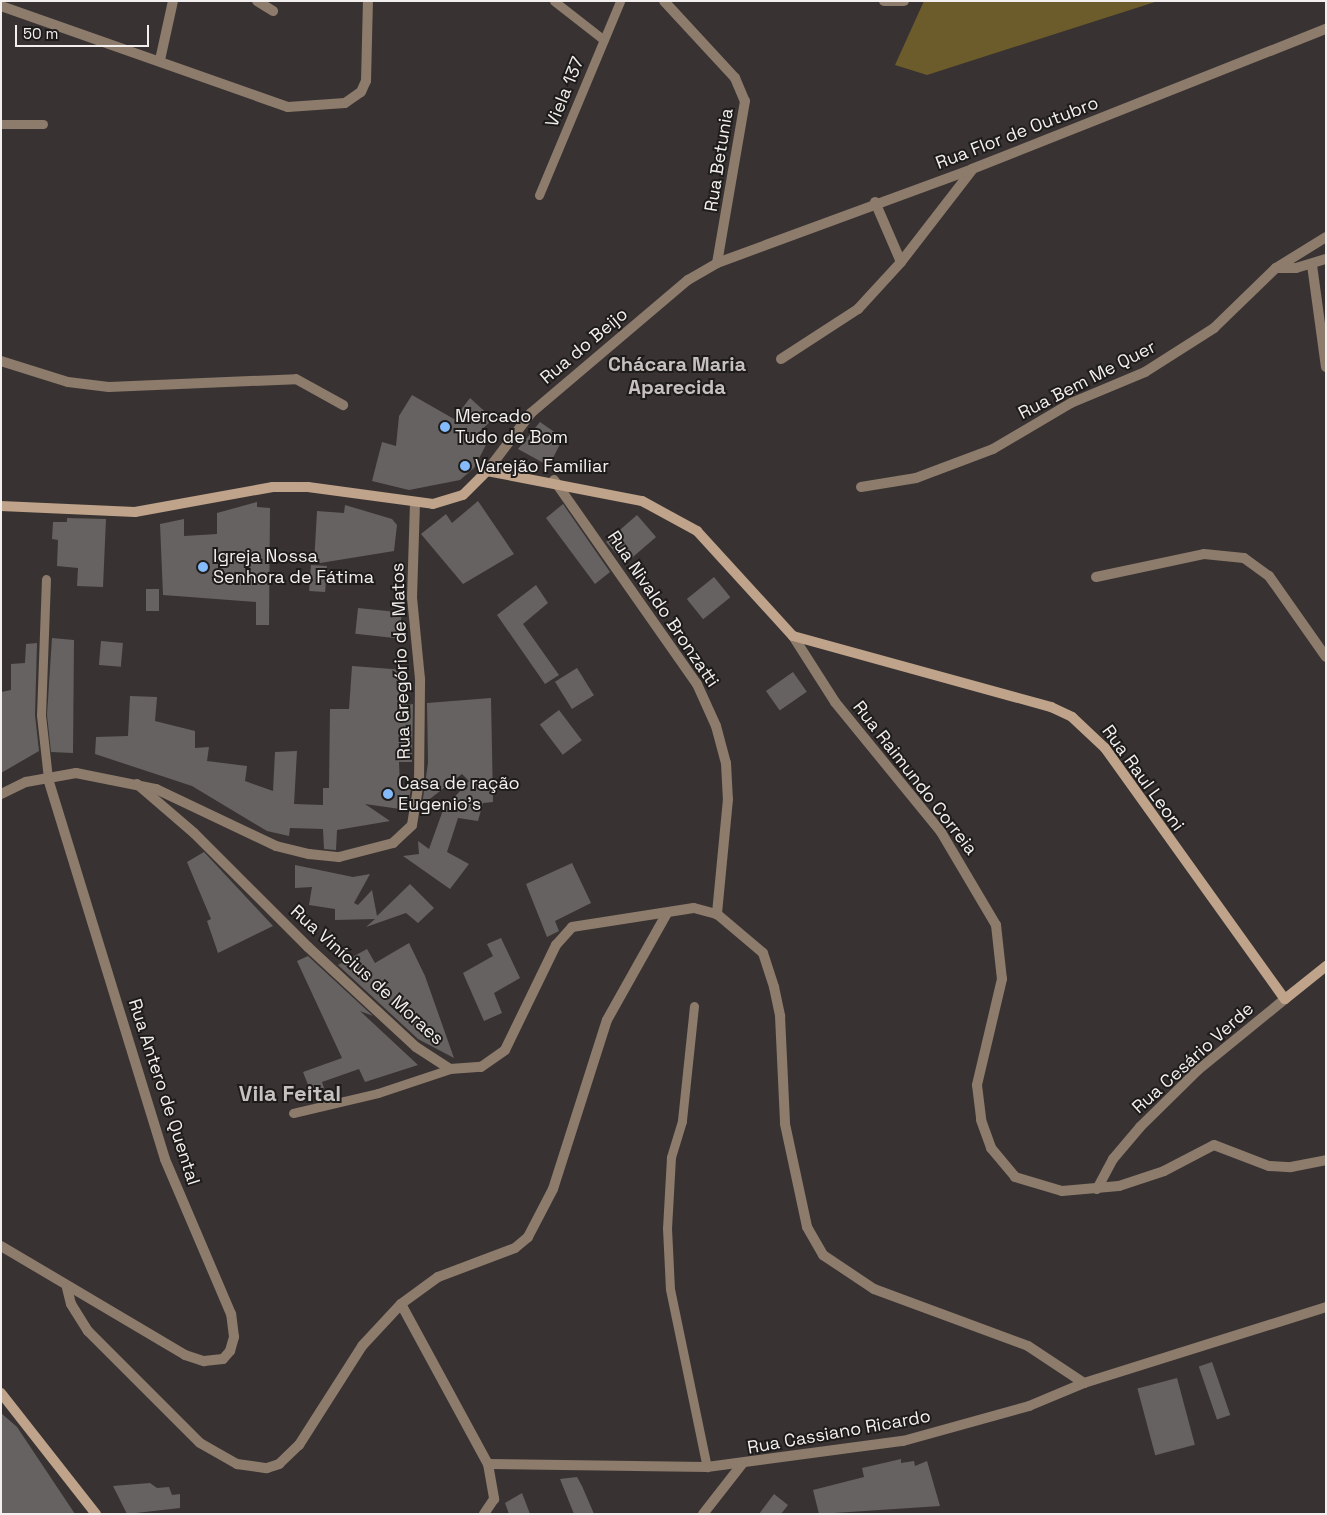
<!DOCTYPE html>
<meta charset="utf-8">
<style>
body{margin:0}
#map{position:relative;width:1327px;height:1515px;overflow:hidden;background:#383332;font-family:"Space Grotesk",sans-serif}
div>[style]{position:absolute}
[style*='--x']{left:calc(var(--x)*1px);top:calc(var(--y)*1px);width:calc(var(--w)*1px);rotate:calc(var(--a)*1deg)}
.green>*{inset:0;background:#6c5c2b}
.building>*{inset:0;background:#676262;transform-origin:0 0}
.lane>*{height:9px;margin:-4.5px;padding:0 4.5px;transform-origin:4.5px;border-radius:4.5px;background:#8d7b6c}
.street>*{height:10px;margin:-5px;padding:0 5px;transform-origin:5px;border-radius:5px;background:#8d7b6c}
.secondary>*{height:10px;margin:-5px;padding:0 5px;transform-origin:5px;border-radius:5px;background:#bfa38a}
.dots>*{width:14px;height:14px;translate:-50% -50%;box-sizing:border-box;border:2px solid #1e1c1b;border-radius:50%}
span{translate:-50% -50%;white-space:nowrap;text-align:center;line-height:1.15;-webkit-text-stroke:4px #1e1c1b;paint-order:stroke}
.street-label{font-size:18px;color:#f3efee}
.poi-label{font-size:18px;color:#f3efee}
.left{translate:0 -50%;text-align:left}
.quarter-label{font-size:20px;color:#c6c0be;font-weight:700}
.district-label{font-size:22px;color:#c6c0be;font-weight:700}
.frame{position:absolute;inset:0;border:2px solid #f3efee;pointer-events:none}
.scale{position:absolute;left:15px;top:25px;width:134px;height:22px;box-sizing:border-box;border:2px solid #f3efee;border-top:0;padding-left:6px;font-size:15px;line-height:18px;white-space:nowrap;color:#f3efee;-webkit-text-stroke:4px #1e1c1b;paint-order:stroke}
</style>
<div id="map">
<div class="green">
<i style="clip-path:polygon(924px 1px,1158px 1px,927px 75px,895px 65px)"></i>
</div>
<div class="building">
<i style="clip-path:polygon(412px 395px,454px 419px,470px 398px,493px 419px,478px 433px,489px 439px,474px 468px,460px 480px,409px 490px,372px 481px,382px 442px,396px 446px,399px 416px)"></i>
<i style="clip-path:polygon(540px 422px,563px 438px,549px 466px,518px 449px)"></i>
<i style="clip-path:polygon(478px 501px,514px 554px,463px 584px,421px 534px,446px 514px,452px 523px)"></i>
<i style="clip-path:polygon(257px 502px,257px 507px,270px 508px,269px 625px,256px 625px,256px 602px,163px 595px,160px 524px,184px 519px,184px 536px,217px 534px,217px 513px)"></i>
<i style="clip-path:polygon(563px 504px,610px 572px,595px 584px,546px 518px)"></i>
<i style="clip-path:polygon(345px 505px,392px 519px,397px 525px,394px 551px,314px 564px,317px 511px,344px 513px)"></i>
<i style="left:637px;top:515px;width:29px;height:41px;rotate:49deg"></i>
<i style="clip-path:polygon(67px 518px,106px 519px,103px 587px,77px 586px,78px 568px,57px 566px,58px 540px,52px 539px,53px 522px,67px 522px)"></i>
<i style="left:311px;top:565px;width:16px;height:26px;rotate:4deg"></i>
<i style="left:714px;top:577px;width:26px;height:35px;rotate:51deg"></i>
<i style="clip-path:polygon(536px 585px,548px 603px,523px 624px,559px 675px,545px 684px,497px 615px)"></i>
<i style="left:146px;top:589px;width:13px;height:22px"></i>
<i style="left:358px;top:608px;width:44px;height:26px;rotate:6deg"></i>
<i style="clip-path:polygon(52px 638px,74px 640px,73px 753px,51px 752px,47px 715px)"></i>
<i style="left:101px;top:641px;width:22px;height:24px;rotate:5deg"></i>
<i style="clip-path:polygon(37px 643px,35px 715px,39px 751px,1px 773px,1px 692px,11px 690px,11px 664px,25px 663px,26px 644px)"></i>
<i style="clip-path:polygon(352px 666px,405px 670px,407px 705px,413px 704px,412px 762px,399px 762px,400px 788px,411px 789px,407px 810px,365px 804px,390px 821px,337px 830px,336px 850px,324px 849px,323px 829px,290px 828px,289px 836px,267px 831px,192px 786px,95px 754px,96px 737px,128px 736px,130px 696px,157px 697px,155px 721px,195px 731px,195px 748px,209px 747px,207px 761px,247px 766px,245px 781px,273px 791px,275px 752px,297px 751px,294px 804px,323px 805px,323px 788px,329px 788px,330px 709px,349px 709px)"></i>
<i style="left:577px;top:668px;width:32px;height:26px;rotate:58deg"></i>
<i style="left:793px;top:672px;width:24px;height:33px;rotate:55deg"></i>
<i style="clip-path:polygon(491px 698px,493px 802px,483px 803px,478px 821px,458px 818px,447px 852px,469px 864px,450px 889px,403px 856px,419px 854px,418px 841px,429px 849px,443px 810px,469px 781px,462px 774px,422px 805px,428px 763px,427px 703px)"></i>
<i style="left:559px;top:710px;width:38px;height:24px;rotate:53deg"></i>
<i style="clip-path:polygon(204px 852px,273px 926px,218px 953px,207px 921px,211px 919px,187px 862px)"></i>
<i style="clip-path:polygon(572px 863px,591px 903px,555px 921px,559px 931px,547px 937px,526px 884px)"></i>
<i style="clip-path:polygon(295px 865px,353px 877px,370px 874px,354px 903px,358px 905px,372px 890px,377px 916px,410px 884px,434px 908px,418px 923px,406px 913px,366px 927px,375px 919px,335px 920px,335px 909px,309px 905px,312px 887px,295px 888px)"></i>
<i style="clip-path:polygon(501px 938px,520px 978px,494px 993px,502px 1013px,484px 1021px,463px 973px,493px 956px,487px 944px)"></i>
<i style="clip-path:polygon(409px 943px,425px 976px,454px 1058px,418px 1039px,338px 965px,367px 949px,375px 963px)"></i>
<i style="clip-path:polygon(308px 956px,373px 1016px,360px 1011px,418px 1065px,365px 1082px,359px 1069px,322px 1082px,325px 1091px,312px 1095px,303px 1072px,342px 1058px,297px 961px)"></i>
<i style="left:1212px;top:1362px;width:56px;height:14px;rotate:71deg"></i>
<i style="left:1177px;top:1378px;width:69px;height:41px;rotate:75deg"></i>
<i style="clip-path:polygon(1px 1413px,17px 1427px,75px 1514px,1px 1514px)"></i>
<i style="clip-path:polygon(901px 1459px,901px 1463px,914px 1461px,915px 1466px,927px 1461px,940px 1506px,819px 1514px,813px 1490px,864px 1477px,862px 1468px)"></i>
<i style="clip-path:polygon(577px 1477px,582px 1486px,594px 1514px,574px 1514px,560px 1479px)"></i>
<i style="clip-path:polygon(150px 1483px,157px 1488px,169px 1487px,172px 1495px,180px 1494px,180px 1508px,127px 1514px,113px 1486px)"></i>
<i style="clip-path:polygon(522px 1493px,530px 1514px,509px 1514px,505px 1503px)"></i>
<i style="clip-path:polygon(774px 1494px,788px 1505px,781px 1514px,759px 1514px)"></i>
</div>
<div class="lane">
<i style="--x:554;--y:1;--w:63;--a:38"></i>
<i style="--x:1;--y:124;--w:42;--a:0"></i>
<i style="--x:539;--y:195;--w:210;--a:-67.3"></i>
<i style="--x:46;--y:579;--w:136;--a:92.1"></i>
<i style="--x:41;--y:715;--w:63;--a:83.7"></i>
<i style="--x:694;--y:1006;--w:116;--a:96"></i>
<i style="--x:682;--y:1121;--w:38;--a:107"></i>
<i style="--x:671;--y:1157;--w:71;--a:93.2"></i>
<i style="--x:667;--y:1228;--w:61;--a:87.2"></i>
<i style="--x:670;--y:1289;--w:182;--a:78.3"></i>
<i style="--x:293;--y:1113;--w:87;--a:-13.2"></i>
<i style="--x:378;--y:1093;--w:76;--a:-18.4"></i>
</div>
<div class="street">
<i style="--x:257;--y:1;--w:19;--a:32"></i>
<i style="--x:664;--y:1;--w:105;--a:47.3"></i>
<i style="--x:735;--y:78;--w:25;--a:67"></i>
<i style="--x:745;--y:101;--w:164;--a:99.8"></i>
<i style="--x:884;--y:1;--w:20;--a:0"></i>
<i style="--x:1;--y:6;--w:304;--a:19.4"></i>
<i style="--x:288;--y:107;--w:57;--a:-4"></i>
<i style="--x:345;--y:103;--w:19;--a:-35"></i>
<i style="--x:361;--y:92;--w:12;--a:-66"></i>
<i style="--x:366;--y:81;--w:80;--a:-88.6"></i>
<i style="--x:160;--y:60;--w:60;--a:-77.6"></i>
<i style="--x:875;--y:202;--w:65;--a:66.6"></i>
<i style="--x:1312;--y:265;--w:103;--a:82.2"></i>
<i style="--x:1276;--y:268;--w:20;--a:0"></i>
<i style="--x:1296;--y:268;--w:31;--a:-17"></i>
<i style="--x:781;--y:359;--w:92;--a:-33"></i>
<i style="--x:858;--y:309;--w:64;--a:-47.5"></i>
<i style="--x:901;--y:262;--w:116;--a:-52.3"></i>
<i style="--x:1;--y:361;--w:70;--a:17.4"></i>
<i style="--x:68;--y:382;--w:41;--a:7"></i>
<i style="--x:109;--y:387;--w:187;--a:-2.4"></i>
<i style="--x:296;--y:379;--w:54;--a:29"></i>
<i style="--x:487;--y:471;--w:73;--a:-52.8"></i>
<i style="--x:531;--y:413;--w:206;--a:-40.3"></i>
<i style="--x:688;--y:280;--w:34;--a:-30"></i>
<i style="--x:717;--y:263;--w:272;--a:-20.2"></i>
<i style="--x:972;--y:169;--w:381;--a:-21.6"></i>
<i style="--x:554;--y:480;--w:249;--a:55"></i>
<i style="--x:697;--y:684;--w:46;--a:65.7"></i>
<i style="--x:716;--y:726;--w:38;--a:75"></i>
<i style="--x:726;--y:763;--w:36;--a:87"></i>
<i style="--x:728;--y:799;--w:116;--a:95.5"></i>
<i style="--x:861;--y:487;--w:56;--a:-9.3"></i>
<i style="--x:916;--y:478;--w:82;--a:-20.6"></i>
<i style="--x:993;--y:449;--w:91;--a:-30.5"></i>
<i style="--x:1071;--y:403;--w:80;--a:-22.7"></i>
<i style="--x:1145;--y:372;--w:82;--a:-32.5"></i>
<i style="--x:1214;--y:328;--w:86;--a:-44.1"></i>
<i style="--x:1276;--y:268;--w:59;--a:-31.8"></i>
<i style="--x:1096;--y:577;--w:110;--a:-12"></i>
<i style="--x:1204;--y:554;--w:40;--a:5.7"></i>
<i style="--x:1244;--y:558;--w:31;--a:36"></i>
<i style="--x:1269;--y:576;--w:99;--a:54.9"></i>
<i style="--x:793;--y:636;--w:78;--a:57.5"></i>
<i style="--x:835;--y:702;--w:168;--a:50.8"></i>
<i style="--x:941;--y:832;--w:108;--a:59.4"></i>
<i style="--x:996;--y:925;--w:54;--a:83.7"></i>
<i style="--x:1002;--y:979;--w:109;--a:103.3"></i>
<i style="--x:977;--y:1085;--w:35;--a:83"></i>
<i style="--x:981;--y:1120;--w:30;--a:70"></i>
<i style="--x:991;--y:1148;--w:38;--a:50"></i>
<i style="--x:1015;--y:1177;--w:49;--a:16.6"></i>
<i style="--x:1062;--y:1191;--w:57;--a:-5"></i>
<i style="--x:1119;--y:1186;--w:47;--a:-18.4"></i>
<i style="--x:1164;--y:1171;--w:56;--a:-27.5"></i>
<i style="--x:1214;--y:1145;--w:59;--a:20.9"></i>
<i style="--x:1269;--y:1166;--w:22;--a:3"></i>
<i style="--x:1291;--y:1167;--w:36;--a:-11"></i>
<i style="--x:137;--y:784;--w:75;--a:40.7"></i>
<i style="--x:194;--y:833;--w:161;--a:45"></i>
<i style="--x:308;--y:947;--w:147;--a:42.8"></i>
<i style="--x:416;--y:1047;--w:40;--a:32.9"></i>
<i style="--x:450;--y:1069;--w:31;--a:-4"></i>
<i style="--x:481;--y:1067;--w:29;--a:-35"></i>
<i style="--x:505;--y:1050;--w:117;--a:-64.1"></i>
<i style="--x:556;--y:945;--w:24;--a:-48"></i>
<i style="--x:572;--y:927;--w:123;--a:-8.9"></i>
<i style="--x:694;--y:908;--w:24;--a:15"></i>
<i style="--x:717;--y:914;--w:60;--a:40.3"></i>
<i style="--x:763;--y:953;--w:36;--a:72"></i>
<i style="--x:774;--y:987;--w:30;--a:78"></i>
<i style="--x:780;--y:1016;--w:108;--a:87.3"></i>
<i style="--x:785;--y:1124;--w:105;--a:77.9"></i>
<i style="--x:807;--y:1227;--w:32;--a:60"></i>
<i style="--x:823;--y:1255;--w:61;--a:33.7"></i>
<i style="--x:874;--y:1289;--w:164;--a:20.3"></i>
<i style="--x:1028;--y:1346;--w:67;--a:33.5"></i>
<i style="--x:1;--y:794;--w:28;--a:-26"></i>
<i style="--x:26;--y:782;--w:51;--a:-10.2"></i>
<i style="--x:76;--y:773;--w:82;--a:11.3"></i>
<i style="--x:156;--y:789;--w:133;--a:25.4"></i>
<i style="--x:276;--y:846;--w:34;--a:14"></i>
<i style="--x:309;--y:854;--w:30;--a:6"></i>
<i style="--x:339;--y:857;--w:56;--a:-14.5"></i>
<i style="--x:393;--y:843;--w:26;--a:-43"></i>
<i style="--x:412;--y:825;--w:44;--a:-80.8"></i>
<i style="--x:419;--y:782;--w:103;--a:-89.4"></i>
<i style="--x:420;--y:679;--w:81;--a:-95.6"></i>
<i style="--x:412;--y:598;--w:93;--a:-88.2"></i>
<i style="--x:1097;--y:1189;--w:34;--a:-62"></i>
<i style="--x:1113;--y:1159;--w:42;--a:-49.8"></i>
<i style="--x:1140;--y:1127;--w:81;--a:-44.5"></i>
<i style="--x:1198;--y:1070;--w:112;--a:-39.2"></i>
<i style="--x:1;--y:1246;--w:214;--a:30.6"></i>
<i style="--x:185;--y:1355;--w:20;--a:18"></i>
<i style="--x:204;--y:1361;--w:19;--a:-6"></i>
<i style="--x:223;--y:1359;--w:11;--a:-49"></i>
<i style="--x:230;--y:1351;--w:15;--a:-74"></i>
<i style="--x:234;--y:1337;--w:23;--a:-97"></i>
<i style="--x:231;--y:1314;--w:168;--a:-113.1"></i>
<i style="--x:165;--y:1159;--w:399;--a:-107.1"></i>
<i style="--x:67;--y:1288;--w:16;--a:76"></i>
<i style="--x:71;--y:1304;--w:32;--a:58"></i>
<i style="--x:88;--y:1331;--w:158;--a:45"></i>
<i style="--x:200;--y:1443;--w:43;--a:29.6"></i>
<i style="--x:237;--y:1464;--w:30;--a:8"></i>
<i style="--x:267;--y:1468;--w:13;--a:-18"></i>
<i style="--x:279;--y:1464;--w:28;--a:-44"></i>
<i style="--x:299;--y:1445;--w:117;--a:-57.5"></i>
<i style="--x:362;--y:1346;--w:57;--a:-47.1"></i>
<i style="--x:401;--y:1304;--w:46;--a:-36.1"></i>
<i style="--x:438;--y:1277;--w:82;--a:-20.6"></i>
<i style="--x:515;--y:1248;--w:17;--a:-40"></i>
<i style="--x:528;--y:1237;--w:54;--a:-62.5"></i>
<i style="--x:553;--y:1189;--w:177;--a:-72.3"></i>
<i style="--x:607;--y:1020;--w:123;--a:-60.7"></i>
<i style="--x:401;--y:1304;--w:182;--a:61.5"></i>
<i style="--x:488;--y:1464;--w:36;--a:80"></i>
<i style="--x:494;--y:1499;--w:18;--a:124"></i>
<i style="--x:488;--y:1464;--w:219;--a:0.8"></i>
<i style="--x:707;--y:1467;--w:198;--a:-7.6"></i>
<i style="--x:903;--y:1441;--w:131;--a:-15.5"></i>
<i style="--x:1029;--y:1406;--w:60;--a:-22.7"></i>
<i style="--x:1084;--y:1383;--w:254;--a:-17.4"></i>
<i style="--x:703;--y:1514;--w:63;--a:-52"></i>
</div>
<div class="secondary">
<i style="--x:1;--y:506;--w:134;--a:2.6"></i>
<i style="--x:135;--y:512;--w:140;--a:-10.3"></i>
<i style="--x:273;--y:487;--w:35;--a:0"></i>
<i style="--x:308;--y:487;--w:126;--a:7.7"></i>
<i style="--x:433;--y:504;--w:31;--a:-17"></i>
<i style="--x:463;--y:495;--w:34;--a:-45"></i>
<i style="--x:487;--y:471;--w:158;--a:11"></i>
<i style="--x:642;--y:501;--w:63;--a:28.6"></i>
<i style="--x:697;--y:531;--w:142;--a:47.6"></i>
<i style="--x:793;--y:636;--w:268;--a:15.4"></i>
<i style="--x:1051;--y:707;--w:23;--a:25"></i>
<i style="--x:1072;--y:717;--w:45;--a:43.2"></i>
<i style="--x:1105;--y:748;--w:309;--a:54.4"></i>
<i style="--x:1285;--y:999;--w:53;--a:-38.8"></i>
<i style="--x:1;--y:1393;--w:154;--a:51.9"></i>
</div>
<div class="dots">
<i style="left:445px;top:427px;background:#86bbfb"></i>
<i style="left:465px;top:466px;background:#86bbfb"></i>
<i style="left:203px;top:567px;background:#86bbfb"></i>
<i style="left:388px;top:794px;background:#86bbfb"></i>
</div>
<div class="street-label">
<span style="left:565px;top:92px;rotate:-68deg">Viela 137</span>
<span style="left:1017px;top:133px;rotate:-21deg">Rua Flor de Outubro</span>
<span style="left:719px;top:160px;rotate:-81deg">Rua Betunia</span>
<span style="left:584px;top:346px;rotate:-40deg">Rua do Beijo</span>
<span style="left:1087px;top:380px;rotate:-27deg">Rua Bem Me Quer</span>
<span style="left:663px;top:609px;rotate:56deg">Rua Nivaldo Bronzatti</span>
<span style="left:401px;top:661px;rotate:-92deg">Rua Gregório de Matos</span>
<span style="left:915px;top:778px;rotate:52deg">Rua Raimundo Correia</span>
<span style="left:1143px;top:778px;rotate:54deg">Rua Raul Leoni</span>
<span style="left:367px;top:975px;rotate:42deg">Rua Vinícius de Moraes</span>
<span style="left:1193px;top:1058px;rotate:-42deg">Rua Cesário Verde</span>
<span style="left:164px;top:1092px;rotate:72deg">Rua Antero de Quental</span>
<span style="left:839px;top:1432px;rotate:-10deg">Rua Cassiano Ricardo</span>
</div>
<div class="poi-label">
<span class="left" style="left:455px;top:427px">Mercado<br>Tudo de Bom</span>
<span class="left" style="left:475px;top:466px">Varejão Familiar</span>
<span class="left" style="left:213px;top:567px">Igreja Nossa<br>Senhora de Fátima</span>
<span class="left" style="left:398px;top:794px">Casa de ração<br>Eugenio's</span>
</div>
<div class="quarter-label">
<span style="left:677px;top:376px">Chácara Maria<br>Aparecida</span>
</div>
<div class="district-label">
<span style="left:290px;top:1094px">Vila Feital</span>
</div>
<div class="frame"></div>
<div class="scale">50 m</div>
</div>
